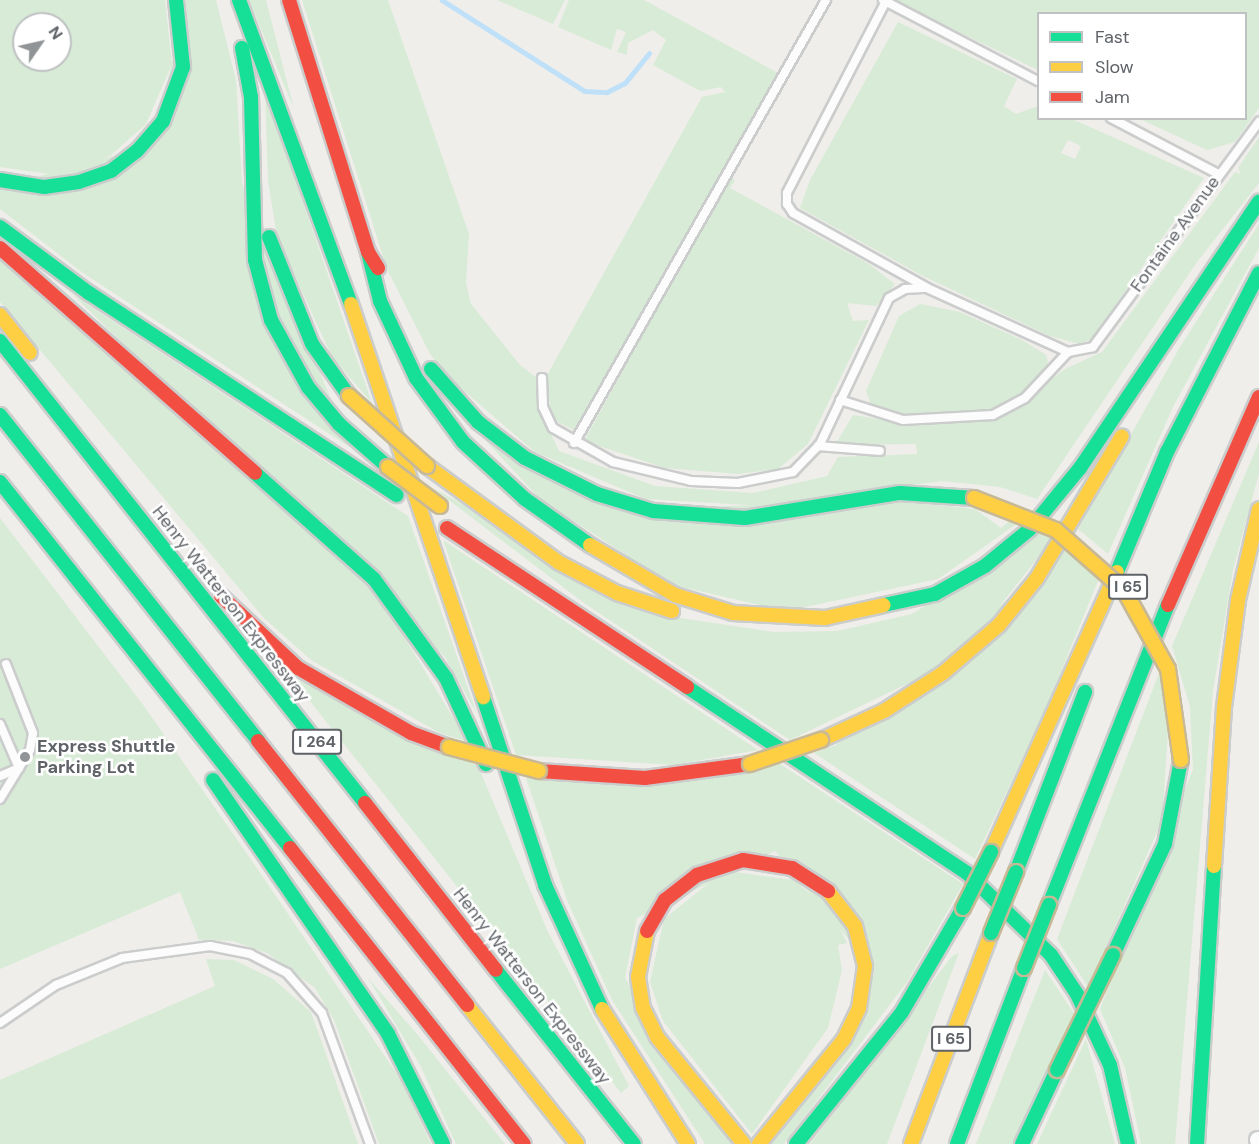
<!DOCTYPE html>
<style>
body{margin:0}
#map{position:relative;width:1259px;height:1144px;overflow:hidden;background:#efeeea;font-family:"DM Sans",sans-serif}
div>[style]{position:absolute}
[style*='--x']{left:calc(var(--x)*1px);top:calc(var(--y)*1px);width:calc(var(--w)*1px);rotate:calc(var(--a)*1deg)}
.green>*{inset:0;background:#d8ebd6}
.stream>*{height:4.5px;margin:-2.25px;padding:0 2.25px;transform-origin:2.25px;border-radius:2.25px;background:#bfe0f9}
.roads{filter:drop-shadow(2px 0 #cbcccc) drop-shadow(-2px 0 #cbcccc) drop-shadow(0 2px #cbcccc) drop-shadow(0 -2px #cbcccc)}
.lane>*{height:8px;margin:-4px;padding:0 4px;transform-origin:4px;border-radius:4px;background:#fdfcfc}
.street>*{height:16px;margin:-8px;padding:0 8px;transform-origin:8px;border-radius:8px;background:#fdfcfc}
.fast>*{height:14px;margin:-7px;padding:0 7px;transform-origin:7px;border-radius:7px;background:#16e098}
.slow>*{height:14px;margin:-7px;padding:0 7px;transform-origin:7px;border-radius:7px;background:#ffcf43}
.jam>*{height:14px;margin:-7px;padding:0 7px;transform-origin:7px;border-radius:7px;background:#f24e42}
.bridges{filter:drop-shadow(2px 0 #c8b996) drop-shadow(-2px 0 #c8b996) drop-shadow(0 2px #c8b996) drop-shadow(0 -2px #c8b996)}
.fast-bridge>*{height:14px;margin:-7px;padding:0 7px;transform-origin:7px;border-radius:7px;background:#16e098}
.slow-bridge>*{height:14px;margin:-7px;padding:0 7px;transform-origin:7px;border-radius:7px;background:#ffcf43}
.dots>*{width:16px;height:16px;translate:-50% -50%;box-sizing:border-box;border:3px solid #fff;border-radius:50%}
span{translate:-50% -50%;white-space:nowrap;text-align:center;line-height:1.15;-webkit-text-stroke:5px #fff;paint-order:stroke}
.shield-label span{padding:2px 4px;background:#fff;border:2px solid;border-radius:4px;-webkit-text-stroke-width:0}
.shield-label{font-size:16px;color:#5f6368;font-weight:700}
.street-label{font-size:18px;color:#5f6368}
.poi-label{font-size:18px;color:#5f6368;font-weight:700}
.left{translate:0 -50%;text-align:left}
.legend{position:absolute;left:1037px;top:12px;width:210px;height:108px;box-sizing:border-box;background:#fff;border:2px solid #bfc1c3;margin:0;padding:8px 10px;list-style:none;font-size:18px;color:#5f6368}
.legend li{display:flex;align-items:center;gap:12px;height:30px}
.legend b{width:30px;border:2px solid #bfc1c3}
.north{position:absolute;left:12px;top:12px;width:60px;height:60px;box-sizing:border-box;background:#fff;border:2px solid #bfc1c3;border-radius:50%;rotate:56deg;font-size:16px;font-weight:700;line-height:24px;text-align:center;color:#5f6368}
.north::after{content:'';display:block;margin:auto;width:21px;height:27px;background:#919496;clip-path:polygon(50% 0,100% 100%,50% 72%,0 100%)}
</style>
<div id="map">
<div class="green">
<i style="clip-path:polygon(evenodd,0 0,165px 0,172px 64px,146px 124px,111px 155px,85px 167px,49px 174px,0 167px,0 0,24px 24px,60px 24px,60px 60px,24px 60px,24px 24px)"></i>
<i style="clip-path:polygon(186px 0,216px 0,236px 80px,242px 183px,351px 448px,83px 273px,0 209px,0 187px,153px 145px)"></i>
<i style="clip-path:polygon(249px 0,266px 0,294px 109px)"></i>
<i style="clip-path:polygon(302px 0,388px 0,469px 234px,466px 283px,471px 304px,520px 365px,537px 378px,540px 411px,559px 451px,655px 486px,753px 493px,827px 476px,838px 457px,917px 454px,916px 444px,835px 445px,853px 415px,916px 425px,999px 419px,1065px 369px,1102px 352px,1235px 172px,1241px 174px,1238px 168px,1259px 137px,1259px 183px,1197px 262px,1037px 499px,1000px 487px,942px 481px,764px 506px,646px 499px,535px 452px,448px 377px,430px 354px,387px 269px)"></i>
<i style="clip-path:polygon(497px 0,565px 0,553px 24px)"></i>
<i style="clip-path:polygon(569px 0,644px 0,778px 73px,576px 431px,552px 419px,546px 377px,702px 97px,725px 92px,721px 87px,700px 91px,653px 65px,666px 40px,653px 30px,628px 43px,627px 55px,617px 52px,626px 32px,617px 29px,611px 50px,558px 27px)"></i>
<i style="clip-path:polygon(892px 0,1259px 0,1259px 108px,1235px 142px,1207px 150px,1140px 119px,1246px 118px,1246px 14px,1038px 14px,1038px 70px)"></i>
<i style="clip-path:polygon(evenodd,898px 22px,1017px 79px,1004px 106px,1016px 114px,1038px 106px,1038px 118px,1072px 119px,1204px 178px,1092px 339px,1079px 344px,1050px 336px,923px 276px,800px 208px,810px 180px,898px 22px,1068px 140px,1081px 146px,1075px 159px,1061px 153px,1068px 140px)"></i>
<i style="clip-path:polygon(265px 91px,372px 403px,332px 357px,277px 237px,268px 181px)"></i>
<i style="clip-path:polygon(730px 177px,735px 180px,730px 188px,869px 264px,895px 284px,876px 306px,847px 303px,853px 321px,869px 320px,808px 444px,778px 469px,738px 474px,665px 468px,584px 441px)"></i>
<i style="clip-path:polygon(1259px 224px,1259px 248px,1173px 407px,1108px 554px,1078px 529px,1180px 347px)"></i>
<i style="clip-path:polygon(0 259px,378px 594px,468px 742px,438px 732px,311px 660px,264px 618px,0 302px)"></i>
<i style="clip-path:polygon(72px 294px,408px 516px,477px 714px,445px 657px)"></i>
<i style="clip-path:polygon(920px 304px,960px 312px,1022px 340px,1046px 355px,1050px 369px,1017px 398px,990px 411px,907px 416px,871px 406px,866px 391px,899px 316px)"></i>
<i style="clip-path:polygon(436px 387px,619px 510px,892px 500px,975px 509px,1001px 528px,1013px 518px,1021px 521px,938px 579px,786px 611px,673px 585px,541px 500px)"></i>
<i style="clip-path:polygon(1259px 442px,1259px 473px,1233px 570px,1213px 691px,1175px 1144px,1141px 1144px,1125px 1068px,1100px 1009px,1193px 769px,1190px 707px,1172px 646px)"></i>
<i style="clip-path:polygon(433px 488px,667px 616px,774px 632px,837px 631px,912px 614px,1042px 532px,1053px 538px,996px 611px,915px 680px,790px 740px,584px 603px)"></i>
<i style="clip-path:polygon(0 518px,144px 706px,252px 861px,401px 1080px,431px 1144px,379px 1144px,334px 1020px,315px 988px,267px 953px,233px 941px,199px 940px,180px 892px,0 969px)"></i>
<i style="clip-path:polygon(443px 540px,758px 750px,674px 765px,516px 755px)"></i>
<i style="clip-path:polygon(1068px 548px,1100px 576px,1044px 713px,975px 859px,814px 753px,836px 745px)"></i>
<i style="clip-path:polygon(1159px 673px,1169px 716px,1162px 821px,1088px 987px,1057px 939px)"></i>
<i style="clip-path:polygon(290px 676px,478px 766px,547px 930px,629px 1086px,621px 1093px)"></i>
<i style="clip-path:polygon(780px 764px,963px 884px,907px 982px,784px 1144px,772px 1144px,875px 971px,775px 851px,637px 918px,625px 978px,732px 1144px,705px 1144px,612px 1000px,567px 900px,526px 778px)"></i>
<i style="clip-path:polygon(735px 872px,794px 880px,831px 911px,847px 943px,838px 945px,842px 970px,828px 1028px,752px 1134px,663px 1021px,650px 982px,664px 919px,715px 878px)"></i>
<i style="clip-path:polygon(959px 953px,887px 1144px,810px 1144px,952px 956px)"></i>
<i style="clip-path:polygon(206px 959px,234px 960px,273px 979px,311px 1012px,358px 1144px,0 1144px,0 1080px,215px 986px)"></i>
<i style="clip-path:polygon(1045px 970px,1075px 1015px,1014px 1144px,976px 1144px)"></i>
<i style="clip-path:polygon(368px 978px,417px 1034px,505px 1144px,456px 1144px,420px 1065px)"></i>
<i style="clip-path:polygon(1086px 1039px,1115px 1144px,1037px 1144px)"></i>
</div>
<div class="stream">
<i style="--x:442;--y:0;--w:169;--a:32.5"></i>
<i style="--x:585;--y:91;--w:22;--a:3"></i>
<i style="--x:607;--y:92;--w:20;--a:-27"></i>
<i style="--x:625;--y:83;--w:38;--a:-51"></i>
</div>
<div class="roads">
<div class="lane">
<i style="--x:883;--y:0;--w:175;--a:27.6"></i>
<i style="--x:886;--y:1;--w:216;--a:117.3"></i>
<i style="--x:787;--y:193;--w:11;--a:90"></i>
<i style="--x:787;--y:204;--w:11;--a:56"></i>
<i style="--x:793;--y:213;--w:152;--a:29.1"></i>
<i style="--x:1111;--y:118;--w:121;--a:27.6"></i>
<i style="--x:542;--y:378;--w:29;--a:88"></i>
<i style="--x:543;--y:407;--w:23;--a:65"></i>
<i style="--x:553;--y:428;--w:69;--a:29.5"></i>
<i style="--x:613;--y:462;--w:80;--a:13.7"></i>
<i style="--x:691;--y:481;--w:47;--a:2.4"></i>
<i style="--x:738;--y:483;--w:56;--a:-11.3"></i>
<i style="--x:793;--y:472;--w:39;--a:-46"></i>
<i style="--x:820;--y:444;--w:161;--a:-64.7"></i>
<i style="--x:889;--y:298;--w:18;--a:-29"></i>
<i style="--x:905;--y:289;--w:22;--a:-3"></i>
<i style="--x:927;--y:288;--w:155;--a:24.4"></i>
<i style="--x:1068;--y:352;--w:25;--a:-11"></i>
<i style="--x:1093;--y:347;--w:280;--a:-53.6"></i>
<i style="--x:840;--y:400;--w:66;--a:17.6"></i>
<i style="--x:903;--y:420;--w:90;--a:-3.2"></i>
<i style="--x:993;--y:415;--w:36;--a:-28"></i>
<i style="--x:1025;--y:398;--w:63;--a:-46.9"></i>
<i style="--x:574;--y:443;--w:510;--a:-60.37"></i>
<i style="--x:818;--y:446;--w:62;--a:4.6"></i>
<i style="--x:0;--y:724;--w:48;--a:66.6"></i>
<i style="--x:19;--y:768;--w:21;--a:157"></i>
<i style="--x:0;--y:799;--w:57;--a:-58.5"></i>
<i style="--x:30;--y:750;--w:17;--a:-80"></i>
<i style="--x:33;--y:733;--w:74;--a:-111.4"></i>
<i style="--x:0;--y:1023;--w:68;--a:-34.2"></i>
<i style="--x:56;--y:985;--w:71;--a:-22.2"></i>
<i style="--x:122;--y:958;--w:89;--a:-7.8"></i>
<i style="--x:210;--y:946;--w:41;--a:11.3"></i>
<i style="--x:250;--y:954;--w:42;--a:27.2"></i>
<i style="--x:287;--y:973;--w:53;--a:48.8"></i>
<i style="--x:322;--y:1013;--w:140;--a:69.9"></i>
</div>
<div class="street">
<i style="--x:1258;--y:1140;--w:1;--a:0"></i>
</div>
<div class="fast">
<i style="--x:239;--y:0;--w:324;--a:69.8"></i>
<i style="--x:242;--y:48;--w:50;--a:79.6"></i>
<i style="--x:251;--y:97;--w:163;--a:88.6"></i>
<i style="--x:255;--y:260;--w:62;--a:75.1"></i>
<i style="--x:271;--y:320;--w:77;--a:61.1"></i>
<i style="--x:308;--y:387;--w:48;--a:50"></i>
<i style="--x:339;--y:424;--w:65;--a:41.3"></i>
<i style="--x:0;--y:180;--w:45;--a:9"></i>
<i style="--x:44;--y:187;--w:35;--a:-8"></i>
<i style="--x:79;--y:182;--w:34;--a:-19"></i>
<i style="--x:111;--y:171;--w:33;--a:-38"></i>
<i style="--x:137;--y:151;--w:40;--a:-49"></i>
<i style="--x:163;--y:121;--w:58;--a:-69.7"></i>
<i style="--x:183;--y:67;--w:67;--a:-96"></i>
<i style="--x:0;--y:227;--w:111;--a:36.6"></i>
<i style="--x:89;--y:293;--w:368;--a:33.3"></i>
<i style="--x:269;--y:237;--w:115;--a:68.1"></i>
<i style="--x:312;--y:344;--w:64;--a:54.6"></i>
<i style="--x:368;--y:252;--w:50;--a:76.2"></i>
<i style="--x:380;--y:301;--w:85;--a:64.9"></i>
<i style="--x:416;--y:378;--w:79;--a:53.7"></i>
<i style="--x:463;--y:442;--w:84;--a:42.6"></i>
<i style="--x:525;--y:499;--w:80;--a:35.3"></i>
<i style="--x:0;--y:341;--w:589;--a:51.69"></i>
<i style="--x:431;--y:369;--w:71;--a:48.4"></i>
<i style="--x:478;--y:422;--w:59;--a:37.5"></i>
<i style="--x:525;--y:458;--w:80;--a:26.6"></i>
<i style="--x:597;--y:494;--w:59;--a:16.9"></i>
<i style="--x:653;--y:511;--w:92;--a:4.4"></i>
<i style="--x:745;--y:518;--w:157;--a:-9.2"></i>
<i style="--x:900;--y:493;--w:74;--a:3.9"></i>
<i style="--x:0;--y:415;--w:416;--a:51.6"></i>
<i style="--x:255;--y:473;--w:159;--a:41.7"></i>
<i style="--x:374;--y:579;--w:122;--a:54"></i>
<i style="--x:446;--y:678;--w:95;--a:65.1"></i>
<i style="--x:0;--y:482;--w:467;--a:51.6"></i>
<i style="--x:1117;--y:572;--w:130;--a:-67.4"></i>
<i style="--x:1167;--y:452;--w:201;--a:-62.8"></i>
<i style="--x:884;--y:605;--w:52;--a:-12.2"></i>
<i style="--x:935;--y:594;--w:57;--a:-29.2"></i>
<i style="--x:985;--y:566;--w:58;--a:-39.4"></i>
<i style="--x:1030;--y:529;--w:79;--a:-50.7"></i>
<i style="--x:1080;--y:468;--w:321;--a:-56.1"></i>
<i style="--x:687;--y:687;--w:336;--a:33.6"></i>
<i style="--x:967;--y:873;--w:117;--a:44.3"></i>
<i style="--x:1051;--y:955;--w:47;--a:56.3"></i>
<i style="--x:1077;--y:994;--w:78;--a:65.1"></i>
<i style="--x:1110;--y:1065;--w:81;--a:77.2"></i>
<i style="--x:483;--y:697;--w:198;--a:71.7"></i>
<i style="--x:545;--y:885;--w:136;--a:65.3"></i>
<i style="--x:213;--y:780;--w:308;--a:55.4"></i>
<i style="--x:388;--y:1034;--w:123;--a:63.4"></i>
<i style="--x:1016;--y:872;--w:193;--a:-69"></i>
<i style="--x:1049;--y:905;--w:323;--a:-68.4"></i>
<i style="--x:1113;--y:955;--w:123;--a:-64.9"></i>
<i style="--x:1165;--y:844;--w:86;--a:-79.2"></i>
<i style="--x:496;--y:970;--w:222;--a:51.6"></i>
<i style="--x:796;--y:1144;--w:169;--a:-51.2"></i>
<i style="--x:902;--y:1012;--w:121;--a:-59.6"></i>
<i style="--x:957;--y:1144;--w:188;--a:-69.2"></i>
<i style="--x:1022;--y:1144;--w:82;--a:-64.7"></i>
<i style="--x:1197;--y:1144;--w:279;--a:-86.5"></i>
</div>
<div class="slow">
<i style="--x:351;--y:304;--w:415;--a:71.4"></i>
<i style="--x:0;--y:315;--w:48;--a:51.7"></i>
<i style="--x:427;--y:466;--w:162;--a:36.2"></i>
<i style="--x:558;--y:562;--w:67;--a:27.7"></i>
<i style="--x:617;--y:593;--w:58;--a:18.1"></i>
<i style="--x:590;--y:545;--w:99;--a:30.5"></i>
<i style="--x:675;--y:595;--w:61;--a:17.2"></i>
<i style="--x:733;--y:613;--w:92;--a:3.1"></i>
<i style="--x:825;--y:618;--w:60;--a:-12.4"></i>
<i style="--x:821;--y:740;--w:69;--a:-24.7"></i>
<i style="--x:884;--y:711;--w:70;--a:-32.8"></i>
<i style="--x:943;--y:673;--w:74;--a:-40.6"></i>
<i style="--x:999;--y:625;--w:60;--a:-51"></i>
<i style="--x:1037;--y:578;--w:165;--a:-59.1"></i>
<i style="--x:991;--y:852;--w:307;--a:-65.8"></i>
<i style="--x:1214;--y:866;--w:159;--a:-86.4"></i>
<i style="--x:1224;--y:707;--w:108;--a:-82.5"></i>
<i style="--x:1238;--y:600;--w:93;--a:-77"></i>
<i style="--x:647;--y:931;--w:47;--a:101.1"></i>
<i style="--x:638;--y:977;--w:31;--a:81"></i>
<i style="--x:643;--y:1008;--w:32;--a:64"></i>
<i style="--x:657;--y:1037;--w:138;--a:50.9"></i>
<i style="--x:467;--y:1005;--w:177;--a:51.6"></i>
<i style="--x:602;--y:1009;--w:160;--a:57.5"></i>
<i style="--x:759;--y:1144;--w:135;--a:-51"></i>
<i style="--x:844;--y:1039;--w:34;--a:-64"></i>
<i style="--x:859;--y:1008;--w:42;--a:-81.9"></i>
<i style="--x:865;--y:966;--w:41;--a:-104"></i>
<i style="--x:855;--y:926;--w:44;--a:-127.6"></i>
<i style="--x:911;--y:1144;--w:226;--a:-69.2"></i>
</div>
<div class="jam">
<i style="--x:289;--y:0;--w:264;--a:72.6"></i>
<i style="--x:368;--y:252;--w:19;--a:58"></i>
<i style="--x:0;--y:248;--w:340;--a:41.4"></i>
<i style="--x:447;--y:528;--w:288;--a:33.5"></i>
<i style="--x:221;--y:596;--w:105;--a:43.1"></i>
<i style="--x:298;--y:668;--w:130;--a:29.9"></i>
<i style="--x:411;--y:733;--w:40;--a:20.2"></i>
<i style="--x:1168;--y:605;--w:227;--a:-66.4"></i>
<i style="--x:258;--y:741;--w:337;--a:51.6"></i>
<i style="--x:539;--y:771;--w:106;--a:3.8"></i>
<i style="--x:645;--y:778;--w:106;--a:-7.6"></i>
<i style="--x:365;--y:803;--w:212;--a:51.9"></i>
<i style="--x:290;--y:848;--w:377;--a:51.7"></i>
<i style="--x:647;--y:931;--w:36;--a:-60"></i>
<i style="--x:665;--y:900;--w:41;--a:-38"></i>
<i style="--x:697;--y:875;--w:48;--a:-18.1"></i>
<i style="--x:743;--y:860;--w:50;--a:9.3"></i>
<i style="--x:792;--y:868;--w:43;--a:32.6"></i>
</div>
</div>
<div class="bridges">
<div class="fast-bridge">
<i style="--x:963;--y:908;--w:63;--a:-63.4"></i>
<i style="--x:991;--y:933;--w:66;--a:-67.7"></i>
<i style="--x:1024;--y:968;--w:68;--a:-68.4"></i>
<i style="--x:1057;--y:1070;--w:128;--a:-64"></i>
</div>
<div class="slow-bridge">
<i style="--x:349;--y:396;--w:105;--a:41.9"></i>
<i style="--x:388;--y:467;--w:65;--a:36.9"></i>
<i style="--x:974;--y:498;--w:88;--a:21.3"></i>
<i style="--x:1056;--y:530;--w:91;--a:41.4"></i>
<i style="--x:1124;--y:590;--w:90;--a:60.9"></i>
<i style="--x:1168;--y:669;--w:92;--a:81.9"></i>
<i style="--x:449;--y:747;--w:93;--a:14.9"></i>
<i style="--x:750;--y:764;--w:75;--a:-18.7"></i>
</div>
</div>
<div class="dots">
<i style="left:25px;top:757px;background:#919496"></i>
</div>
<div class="shield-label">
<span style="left:1128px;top:587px">I 65</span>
<span style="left:317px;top:742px">I 264</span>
<span style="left:951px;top:1039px">I 65</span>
</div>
<div class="street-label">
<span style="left:1175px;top:234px;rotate:-54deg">Fontaine Avenue</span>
<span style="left:231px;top:604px;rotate:52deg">Henry Watterson Expressway</span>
<span style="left:532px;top:986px;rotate:52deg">Henry Watterson Expressway</span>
</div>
<div class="poi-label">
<span class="left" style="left:37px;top:757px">Express Shuttle<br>Parking Lot</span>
</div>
<ul class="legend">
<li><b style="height:8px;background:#16e098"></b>Fast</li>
<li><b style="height:8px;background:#ffcf43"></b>Slow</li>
<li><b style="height:8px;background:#f24e42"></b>Jam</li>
</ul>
<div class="north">N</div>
</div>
